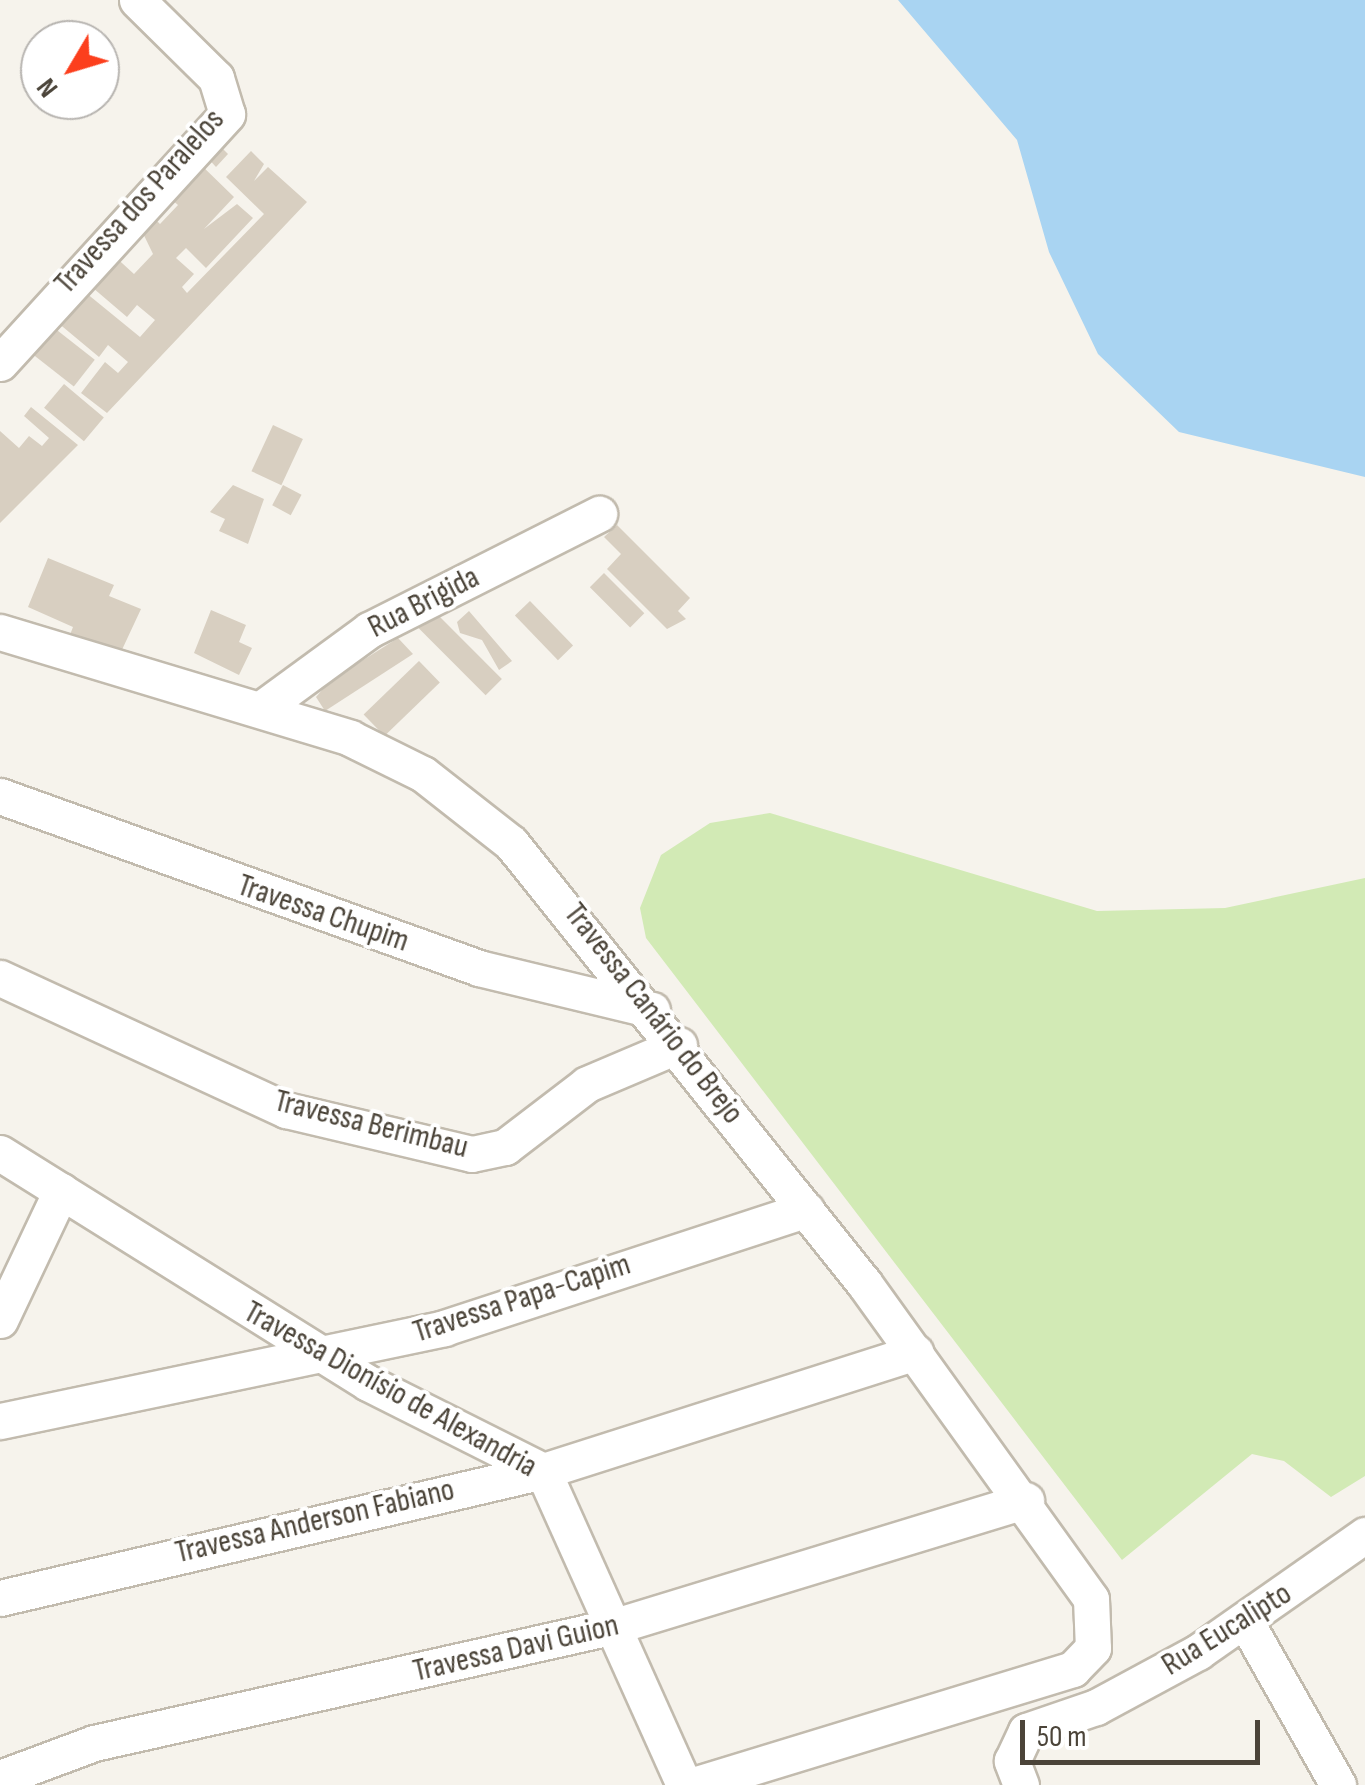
<!DOCTYPE html>
<meta charset="utf-8">
<style>
body{margin:0}
#map{position:relative;width:1365px;height:1785px;overflow:hidden;background:#f6f3ec;font-family:"Sofia Sans Condensed",sans-serif}
div>[style]{position:absolute}
[style*='--x']{left:calc(var(--x)*1px);top:calc(var(--y)*1px);width:calc(var(--w)*1px);rotate:calc(var(--a)*1deg)}
.green>*{inset:0;background:#d2eab5}
.water>*{inset:0;background:#a9d4f2}
.building>*{inset:0;background:#d8cfc1;transform-origin:0 0}
.roads{filter:drop-shadow(2px 0 #c2bbae) drop-shadow(-2px 0 #c2bbae) drop-shadow(0 2px #c2bbae) drop-shadow(0 -2px #c2bbae)}
.minor>*{height:35px;margin:-17.5px;padding:0 17.5px;transform-origin:17.5px;border-radius:17.5px;background:#fff}
span{translate:-50% -50%;white-space:nowrap;text-align:center;line-height:1.15;-webkit-text-stroke:8px #fff;paint-order:stroke}
.street-label{font-size:32px;color:#4b4439}
.north{position:absolute;left:20px;top:20px;width:100px;height:100px;box-sizing:border-box;background:#fff;border:2px solid #b7b4b0;border-radius:50%;rotate:232deg;font-size:28px;font-weight:700;line-height:40px;text-align:center;color:#4b4439}
.north::after{content:'';display:block;margin:auto;width:35px;height:45px;background:#fc3f1d;clip-path:polygon(50% 0,100% 100%,50% 72%,0 100%)}
.scale{position:absolute;left:1020px;top:1720px;width:240px;height:45px;box-sizing:border-box;border:5px solid #4b4439;border-top:0;padding-left:12px;font-size:30px;line-height:35px;white-space:nowrap;color:#4b4439;-webkit-text-stroke:8px #fff;paint-order:stroke}
</style>
<div id="map">
<div class="green">
<i style="clip-path:polygon(770px 813px,1097px 911px,1225px 908px,1365px 878px,1365px 1476px,1331px 1497px,1284px 1461px,1252px 1454px,1122px 1560px,646px 938px,640px 908px,661px 855px,710px 823px)"></i>
</div>
<div class="water">
<i style="clip-path:polygon(898px 0,1365px 0,1365px 477px,1179px 432px,1098px 354px,1049px 252px,1017px 140px)"></i>
</div>
<div class="building">
<i style="clip-path:polygon(215px 141px,228px 154px,216px 167px,204px 154px)"></i>
<i style="clip-path:polygon(251px 151px,264px 164px,254px 181px,268px 167px,307px 202px,107px 413px,81px 393px,105px 362px,118px 373px,128px 362px,108px 345px,99px 357px,57px 322px,80px 288px,140px 337px,155px 320px,137px 305px,127px 317px,86px 282px,111px 253px,134px 274px,153px 254px,138px 223px,148px 212px,160px 224px,178px 205px,165px 194px,197px 161px,234px 197px,204px 229px,237px 204px,253px 218px,206px 268px,186px 248px,176px 258px,194px 274px,182px 287px,187px 293px,264px 214px,226px 177px)"></i>
<i style="left:53px;top:327px;width:53px;height:34px;rotate:38deg"></i>
<i style="left:64px;top:384px;width:52px;height:31px;rotate:40deg"></i>
<i style="clip-path:polygon(31px 407px,78px 445px,0 523px,0 431px,19px 448px,29px 436px,42px 446px,49px 438px,24px 416px)"></i>
<i style="left:273px;top:425px;width:33px;height:51px;rotate:25deg"></i>
<i style="clip-path:polygon(233px 485px,264px 499px,248px 544px,219px 531px,225px 519px,210px 512px)"></i>
<i style="left:283px;top:485px;width:21px;height:23px;rotate:28deg"></i>
<i style="clip-path:polygon(617px 525px,690px 598px,678px 611px,686px 619px,667px 629px,607px 569px,621px 554px,604px 537px)"></i>
<i style="clip-path:polygon(48px 558px,114px 585px,109px 596px,141px 609px,120px 654px,68px 640px,73px 627px,28px 607px)"></i>
<i style="left:604px;top:573px;width:57px;height:20px;rotate:45deg"></i>
<i style="left:530px;top:601px;width:62px;height:21px;rotate:46deg"></i>
<i style="clip-path:polygon(211px 610px,246px 625px,239px 642px,252px 648px,239px 675px,194px 653px)"></i>
<i style="left:434px;top:611px;width:96px;height:23px;rotate:45deg"></i>
<i style="clip-path:polygon(469px 611px,512px 661px,499px 670px,482px 640px,460px 633px,457px 622px)"></i>
<i style="clip-path:polygon(398px 638px,413px 654px,325px 711px,316px 697px,330px 681px)"></i>
<i style="left:419px;top:661px;width:30px;height:77px;rotate:46deg"></i>
</div>
<div class="roads">
<div class="minor">
<i style="--x:0;--y:363;--w:337;--a:-47.6"></i>
<i style="--x:227;--y:114;--w:38;--a:-107"></i>
<i style="--x:216;--y:78;--w:111;--a:-135.4"></i>
<i style="--x:0;--y:632;--w:366;--a:16.8"></i>
<i style="--x:350;--y:738;--w:81;--a:26.3"></i>
<i style="--x:423;--y:774;--w:112;--a:38.1"></i>
<i style="--x:511;--y:843;--w:564;--a:51.26"></i>
<i style="--x:864;--y:1283;--w:389;--a:54.3"></i>
<i style="--x:1091;--y:1599;--w:49;--a:87.7"></i>
<i style="--x:1093;--y:1648;--w:29;--a:134"></i>
<i style="--x:1073;--y:1669;--w:396;--a:163"></i>
<i style="--x:261;--y:709;--w:134;--a:-36.2"></i>
<i style="--x:369;--y:630;--w:258;--a:-26.8"></i>
<i style="--x:0;--y:796;--w:509;--a:19.75"></i>
<i style="--x:479;--y:968;--w:178;--a:13.6"></i>
<i style="--x:0;--y:978;--w:315;--a:24.8"></i>
<i style="--x:286;--y:1110;--w:191;--a:13.3"></i>
<i style="--x:472;--y:1154;--w:34;--a:-12"></i>
<i style="--x:505;--y:1147;--w:103;--a:-37.5"></i>
<i style="--x:587;--y:1084;--w:100;--a:-23"></i>
<i style="--x:0;--y:1153;--w:434;--a:32"></i>
<i style="--x:368;--y:1383;--w:196;--a:26.7"></i>
<i style="--x:543;--y:1471;--w:344;--a:65.8"></i>
<i style="--x:0;--y:1320;--w:143;--a:-64.7"></i>
<i style="--x:0;--y:1421;--w:454;--a:-11.8"></i>
<i style="--x:444;--y:1328;--w:381;--a:-18.1"></i>
<i style="--x:0;--y:1598;--w:558;--a:-13.16"></i>
<i style="--x:543;--y:1471;--w:391;--a:-17.7"></i>
<i style="--x:1247;--y:1624;--w:185;--a:60.5"></i>
<i style="--x:0;--y:1778;--w:100;--a:-20.4"></i>
<i style="--x:94;--y:1743;--w:534;--a:-12.66"></i>
<i style="--x:615;--y:1626;--w:430;--a:-17"></i>
<i style="--x:1021;--y:1785;--w:26;--a:-111"></i>
<i style="--x:1012;--y:1761;--w:33;--a:-65"></i>
<i style="--x:1026;--y:1731;--w:74;--a:-18.9"></i>
<i style="--x:1096;--y:1707;--w:116;--a:-28.3"></i>
<i style="--x:1198;--y:1652;--w:204;--a:-35"></i>
</div>
</div>
<div class="street-label">
<span style="left:140px;top:202px;rotate:-48deg">Travessa dos Paralelos</span>
<span style="left:424px;top:603px;rotate:-27deg">Rua Brigida</span>
<span style="left:323px;top:914px;rotate:19deg">Travessa Chupim</span>
<span style="left:653px;top:1014px;rotate:52deg">Travessa Canário do Brejo</span>
<span style="left:371px;top:1125px;rotate:14deg">Travessa Berimbau</span>
<span style="left:522px;top:1299px;rotate:-18deg">Travessa Papa-Capim</span>
<span style="left:390px;top:1390px;rotate:29deg">Travessa Dionísio de Alexandria</span>
<span style="left:315px;top:1522px;rotate:-13deg">Travessa Anderson Fabiano</span>
<span style="left:1227px;top:1630px;rotate:-32deg">Rua Eucalipto</span>
<span style="left:516px;top:1649px;rotate:-13deg">Travessa Davi Guion</span>
</div>
<div class="north">N</div>
<div class="scale">50 m</div>
</div>
